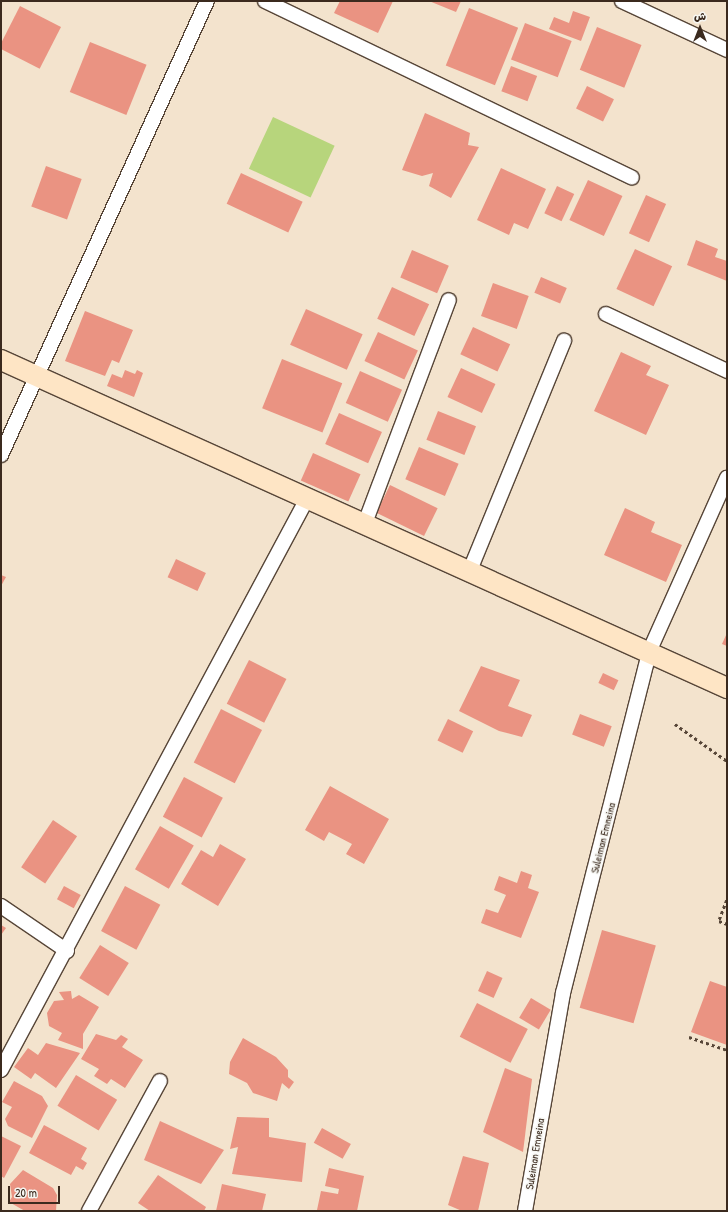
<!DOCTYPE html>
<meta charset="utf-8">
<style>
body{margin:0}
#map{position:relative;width:728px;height:1212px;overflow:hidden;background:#f3e3cd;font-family:"Patrick Hand","Playpen Sans Arabic",sans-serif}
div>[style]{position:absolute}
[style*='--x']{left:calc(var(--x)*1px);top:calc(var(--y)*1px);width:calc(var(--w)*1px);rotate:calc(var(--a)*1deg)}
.green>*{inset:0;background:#b7d57c;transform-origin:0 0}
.building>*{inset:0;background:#ea9382;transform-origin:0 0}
.path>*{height:2.5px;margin-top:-1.25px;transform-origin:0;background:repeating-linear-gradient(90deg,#574638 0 3px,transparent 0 6px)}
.roads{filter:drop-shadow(1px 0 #574638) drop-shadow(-1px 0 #574638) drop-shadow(0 1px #574638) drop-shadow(0 -1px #574638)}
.street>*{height:14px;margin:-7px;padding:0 7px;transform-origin:7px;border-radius:7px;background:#fff}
.secondary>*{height:20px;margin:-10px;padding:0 10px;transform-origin:10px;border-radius:10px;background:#fee5c5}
span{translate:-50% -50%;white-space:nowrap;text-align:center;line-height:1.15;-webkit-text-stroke:3px #f6f6f2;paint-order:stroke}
.street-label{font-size:11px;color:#3b2a1e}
.frame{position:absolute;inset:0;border:2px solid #3b2a1e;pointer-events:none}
.north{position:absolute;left:680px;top:8px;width:40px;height:40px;-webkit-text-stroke:3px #f6f6f2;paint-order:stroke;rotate:0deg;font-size:11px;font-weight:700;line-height:16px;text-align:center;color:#3b2a1e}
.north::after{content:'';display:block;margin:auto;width:14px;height:18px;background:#3b2a1e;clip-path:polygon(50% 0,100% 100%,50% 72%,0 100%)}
.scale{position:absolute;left:8px;top:1186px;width:52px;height:18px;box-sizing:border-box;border:2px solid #3b2a1e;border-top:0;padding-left:5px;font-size:12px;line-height:14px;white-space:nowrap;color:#3b2a1e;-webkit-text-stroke:3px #f6f6f2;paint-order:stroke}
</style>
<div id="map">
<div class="green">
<i style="left:273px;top:117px;width:68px;height:57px;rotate:25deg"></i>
</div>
<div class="building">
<i style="clip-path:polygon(340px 1px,393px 1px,378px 33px,334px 13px)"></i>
<i style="clip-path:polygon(429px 1px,461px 1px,456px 12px)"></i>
<i style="left:20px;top:6px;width:46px;height:47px;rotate:27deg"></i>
<i style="left:469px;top:8px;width:53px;height:62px;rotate:22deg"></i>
<i style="clip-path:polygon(573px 11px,590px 17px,581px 41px,549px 29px,554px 17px,569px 23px)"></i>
<i style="left:525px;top:23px;width:50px;height:39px;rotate:21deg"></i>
<i style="left:597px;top:27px;width:48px;height:46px;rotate:22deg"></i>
<i style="left:90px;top:42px;width:61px;height:54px;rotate:22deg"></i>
<i style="left:511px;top:66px;width:28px;height:27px;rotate:21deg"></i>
<i style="left:587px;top:86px;width:30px;height:25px;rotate:26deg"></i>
<i style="clip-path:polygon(425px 113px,470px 133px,468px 145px,479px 147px,451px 198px,429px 186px,433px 173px,422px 176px,402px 170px)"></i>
<i style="left:46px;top:166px;width:38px;height:43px;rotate:20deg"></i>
<i style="clip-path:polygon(501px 168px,546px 189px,528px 229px,514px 223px,509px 235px,477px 220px)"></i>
<i style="left:241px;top:173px;width:68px;height:34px;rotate:25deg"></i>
<i style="left:588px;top:180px;width:38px;height:44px;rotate:25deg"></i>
<i style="left:557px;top:186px;width:19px;height:30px;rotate:25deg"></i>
<i style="left:646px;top:195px;width:22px;height:42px;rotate:24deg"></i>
<i style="clip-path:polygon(696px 240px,718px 249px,715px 257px,727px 261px,727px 281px,687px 265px)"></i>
<i style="left:635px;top:249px;width:41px;height:44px;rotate:25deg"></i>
<i style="left:412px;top:250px;width:40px;height:30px;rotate:23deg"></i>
<i style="left:541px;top:277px;width:28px;height:17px;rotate:23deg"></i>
<i style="left:493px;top:283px;width:38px;height:35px;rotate:20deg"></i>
<i style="left:392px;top:287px;width:41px;height:35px;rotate:25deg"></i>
<i style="left:306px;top:309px;width:62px;height:39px;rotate:24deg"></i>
<i style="clip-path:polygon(85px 311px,133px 330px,119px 363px,112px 360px,105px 376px,65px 361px)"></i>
<i style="left:473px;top:327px;width:41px;height:30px;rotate:25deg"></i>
<i style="left:378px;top:332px;width:44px;height:32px;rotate:25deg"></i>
<i style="clip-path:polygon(621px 352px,651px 366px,646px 375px,669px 385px,646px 435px,594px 411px)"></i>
<i style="left:282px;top:359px;width:65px;height:53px;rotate:22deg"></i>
<i style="left:461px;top:368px;width:38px;height:32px;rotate:25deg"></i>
<i style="clip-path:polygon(125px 370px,135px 374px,137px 370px,143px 373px,134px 397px,107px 386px,112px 374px,122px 378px)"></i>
<i style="left:360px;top:371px;width:46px;height:35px;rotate:24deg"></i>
<i style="left:438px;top:411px;width:41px;height:31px;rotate:22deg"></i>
<i style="left:339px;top:413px;width:47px;height:34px;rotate:24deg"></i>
<i style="left:419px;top:447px;width:43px;height:35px;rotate:23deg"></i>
<i style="left:313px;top:453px;width:52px;height:30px;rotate:24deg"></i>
<i style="left:390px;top:485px;width:53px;height:31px;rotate:26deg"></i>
<i style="clip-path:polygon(625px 508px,655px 522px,651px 532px,682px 545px,666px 582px,604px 555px)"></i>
<i style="left:176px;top:559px;width:33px;height:20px;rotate:25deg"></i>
<i style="clip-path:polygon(1px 575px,6px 577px,1px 586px)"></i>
<i style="clip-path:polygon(727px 633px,727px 646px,722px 644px)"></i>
<i style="left:249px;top:660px;width:42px;height:49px;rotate:27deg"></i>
<i style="clip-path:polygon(481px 666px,520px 680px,508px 706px,532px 715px,522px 737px,499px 731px,459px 711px)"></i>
<i style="left:603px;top:673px;width:17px;height:11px;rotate:25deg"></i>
<i style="left:221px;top:709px;width:46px;height:60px;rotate:27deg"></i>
<i style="left:580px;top:714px;width:34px;height:22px;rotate:21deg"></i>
<i style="left:448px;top:719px;width:28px;height:24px;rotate:26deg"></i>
<i style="left:184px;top:777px;width:44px;height:45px;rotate:28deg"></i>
<i style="clip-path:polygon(330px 786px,389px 819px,364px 864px,346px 854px,352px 844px,329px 832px,324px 841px,305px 830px)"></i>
<i style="left:53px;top:820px;width:29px;height:57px;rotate:34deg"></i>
<i style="left:160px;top:826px;width:39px;height:50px;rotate:30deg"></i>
<i style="clip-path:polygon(220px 844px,246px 859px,218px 906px,181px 884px,201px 850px,213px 857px)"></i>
<i style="clip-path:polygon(521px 871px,532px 875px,528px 888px,539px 892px,521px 938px,481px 923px,486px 909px,498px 913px,506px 895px,494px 890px,499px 876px,517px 883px)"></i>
<i style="left:64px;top:886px;width:19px;height:15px;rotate:28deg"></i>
<i style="left:125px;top:886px;width:40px;height:51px;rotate:28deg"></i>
<i style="clip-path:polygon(1px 925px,6px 928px,1px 935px)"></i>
<i style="left:602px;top:930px;width:56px;height:81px;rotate:16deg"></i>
<i style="left:100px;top:945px;width:34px;height:39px;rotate:32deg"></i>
<i style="left:487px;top:971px;width:17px;height:22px;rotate:24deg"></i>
<i style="clip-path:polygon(710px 981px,727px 987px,727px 1045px,691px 1032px)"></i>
<i style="clip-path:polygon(71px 991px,72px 999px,79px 995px,99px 1007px,83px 1034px,83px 1049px,58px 1040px,62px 1033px,49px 1026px,47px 1013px,54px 1001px,64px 1000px,59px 992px)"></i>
<i style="left:531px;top:998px;width:23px;height:23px;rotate:31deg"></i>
<i style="left:477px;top:1003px;width:57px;height:38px;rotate:27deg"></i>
<i style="clip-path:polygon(96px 1034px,116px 1040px,121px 1035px,128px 1039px,122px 1047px,143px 1060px,125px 1088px,111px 1079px,107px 1084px,94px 1076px,99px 1069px,81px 1059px)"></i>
<i style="clip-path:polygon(243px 1038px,276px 1057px,288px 1070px,288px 1077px,294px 1082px,289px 1089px,282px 1083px,277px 1101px,253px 1093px,247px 1083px,229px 1074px,230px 1062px)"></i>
<i style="clip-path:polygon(46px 1043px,80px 1053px,56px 1088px,35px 1073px,31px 1079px,14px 1067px,28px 1048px,38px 1055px)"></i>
<i style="clip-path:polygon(505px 1068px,532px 1079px,523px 1152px,483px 1132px)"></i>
<i style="left:76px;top:1075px;width:48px;height:36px;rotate:31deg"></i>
<i style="clip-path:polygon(14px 1081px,42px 1096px,48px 1106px,32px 1138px,8px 1126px,5px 1119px,12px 1107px,2px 1102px)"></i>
<i style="clip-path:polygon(237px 1117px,269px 1118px,269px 1137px,306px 1143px,302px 1182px,232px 1174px,238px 1147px,230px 1149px)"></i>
<i style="clip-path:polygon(160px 1121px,224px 1150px,201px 1184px,144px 1160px)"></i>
<i style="clip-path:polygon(44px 1125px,87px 1148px,81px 1159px,87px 1163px,83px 1170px,76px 1166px,71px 1175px,29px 1153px)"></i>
<i style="left:322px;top:1128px;width:33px;height:17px;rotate:29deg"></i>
<i style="clip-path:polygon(1px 1136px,21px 1146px,4px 1178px,1px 1176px)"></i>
<i style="clip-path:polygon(463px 1156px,489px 1163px,478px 1211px,462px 1211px,448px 1205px)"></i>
<i style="clip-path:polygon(329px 1168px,364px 1176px,357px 1211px,317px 1210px,321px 1191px,338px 1194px,339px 1189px,325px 1186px)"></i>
<i style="clip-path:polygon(23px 1170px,53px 1188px,57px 1195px,56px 1211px,25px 1211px,9px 1202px,12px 1197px,10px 1184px)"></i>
<i style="clip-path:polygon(158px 1175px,206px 1207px,204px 1211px,150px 1211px,138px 1203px)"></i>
<i style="clip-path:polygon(222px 1184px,266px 1194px,262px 1211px,216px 1211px)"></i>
</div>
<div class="path">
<i style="--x:675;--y:724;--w:64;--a:35.4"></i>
<i style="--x:727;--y:900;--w:22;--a:111"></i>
<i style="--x:719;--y:921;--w:9;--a:21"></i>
<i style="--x:689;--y:1037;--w:40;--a:18.9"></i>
</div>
<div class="roads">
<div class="street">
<i style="--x:265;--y:1;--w:407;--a:25.7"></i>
<i style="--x:622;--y:1;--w:116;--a:25"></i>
<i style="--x:606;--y:314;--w:134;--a:25.2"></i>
<i style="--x:1;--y:455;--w:499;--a:-65.6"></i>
<i style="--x:365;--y:523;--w:238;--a:-69.4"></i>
<i style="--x:470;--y:570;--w:248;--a:-67.7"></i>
<i style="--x:1;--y:906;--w:80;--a:34.3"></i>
<i style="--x:1;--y:1070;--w:650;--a:-61.82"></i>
<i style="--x:89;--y:1211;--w:148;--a:-61.4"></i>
<i style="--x:525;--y:1211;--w:221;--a:-80.1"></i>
<i style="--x:563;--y:993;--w:352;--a:-75.8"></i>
<i style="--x:649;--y:652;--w:191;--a:-65.9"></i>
</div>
<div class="secondary">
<i style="--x:1;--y:360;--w:797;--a:24.31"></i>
</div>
</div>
<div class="street-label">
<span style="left:603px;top:838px;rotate:-76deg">Suleiman Emneina</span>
<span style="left:535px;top:1154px;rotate:-81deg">Suleiman Emneina</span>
</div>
<div class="frame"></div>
<div class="north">ش</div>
<div class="scale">20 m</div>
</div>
